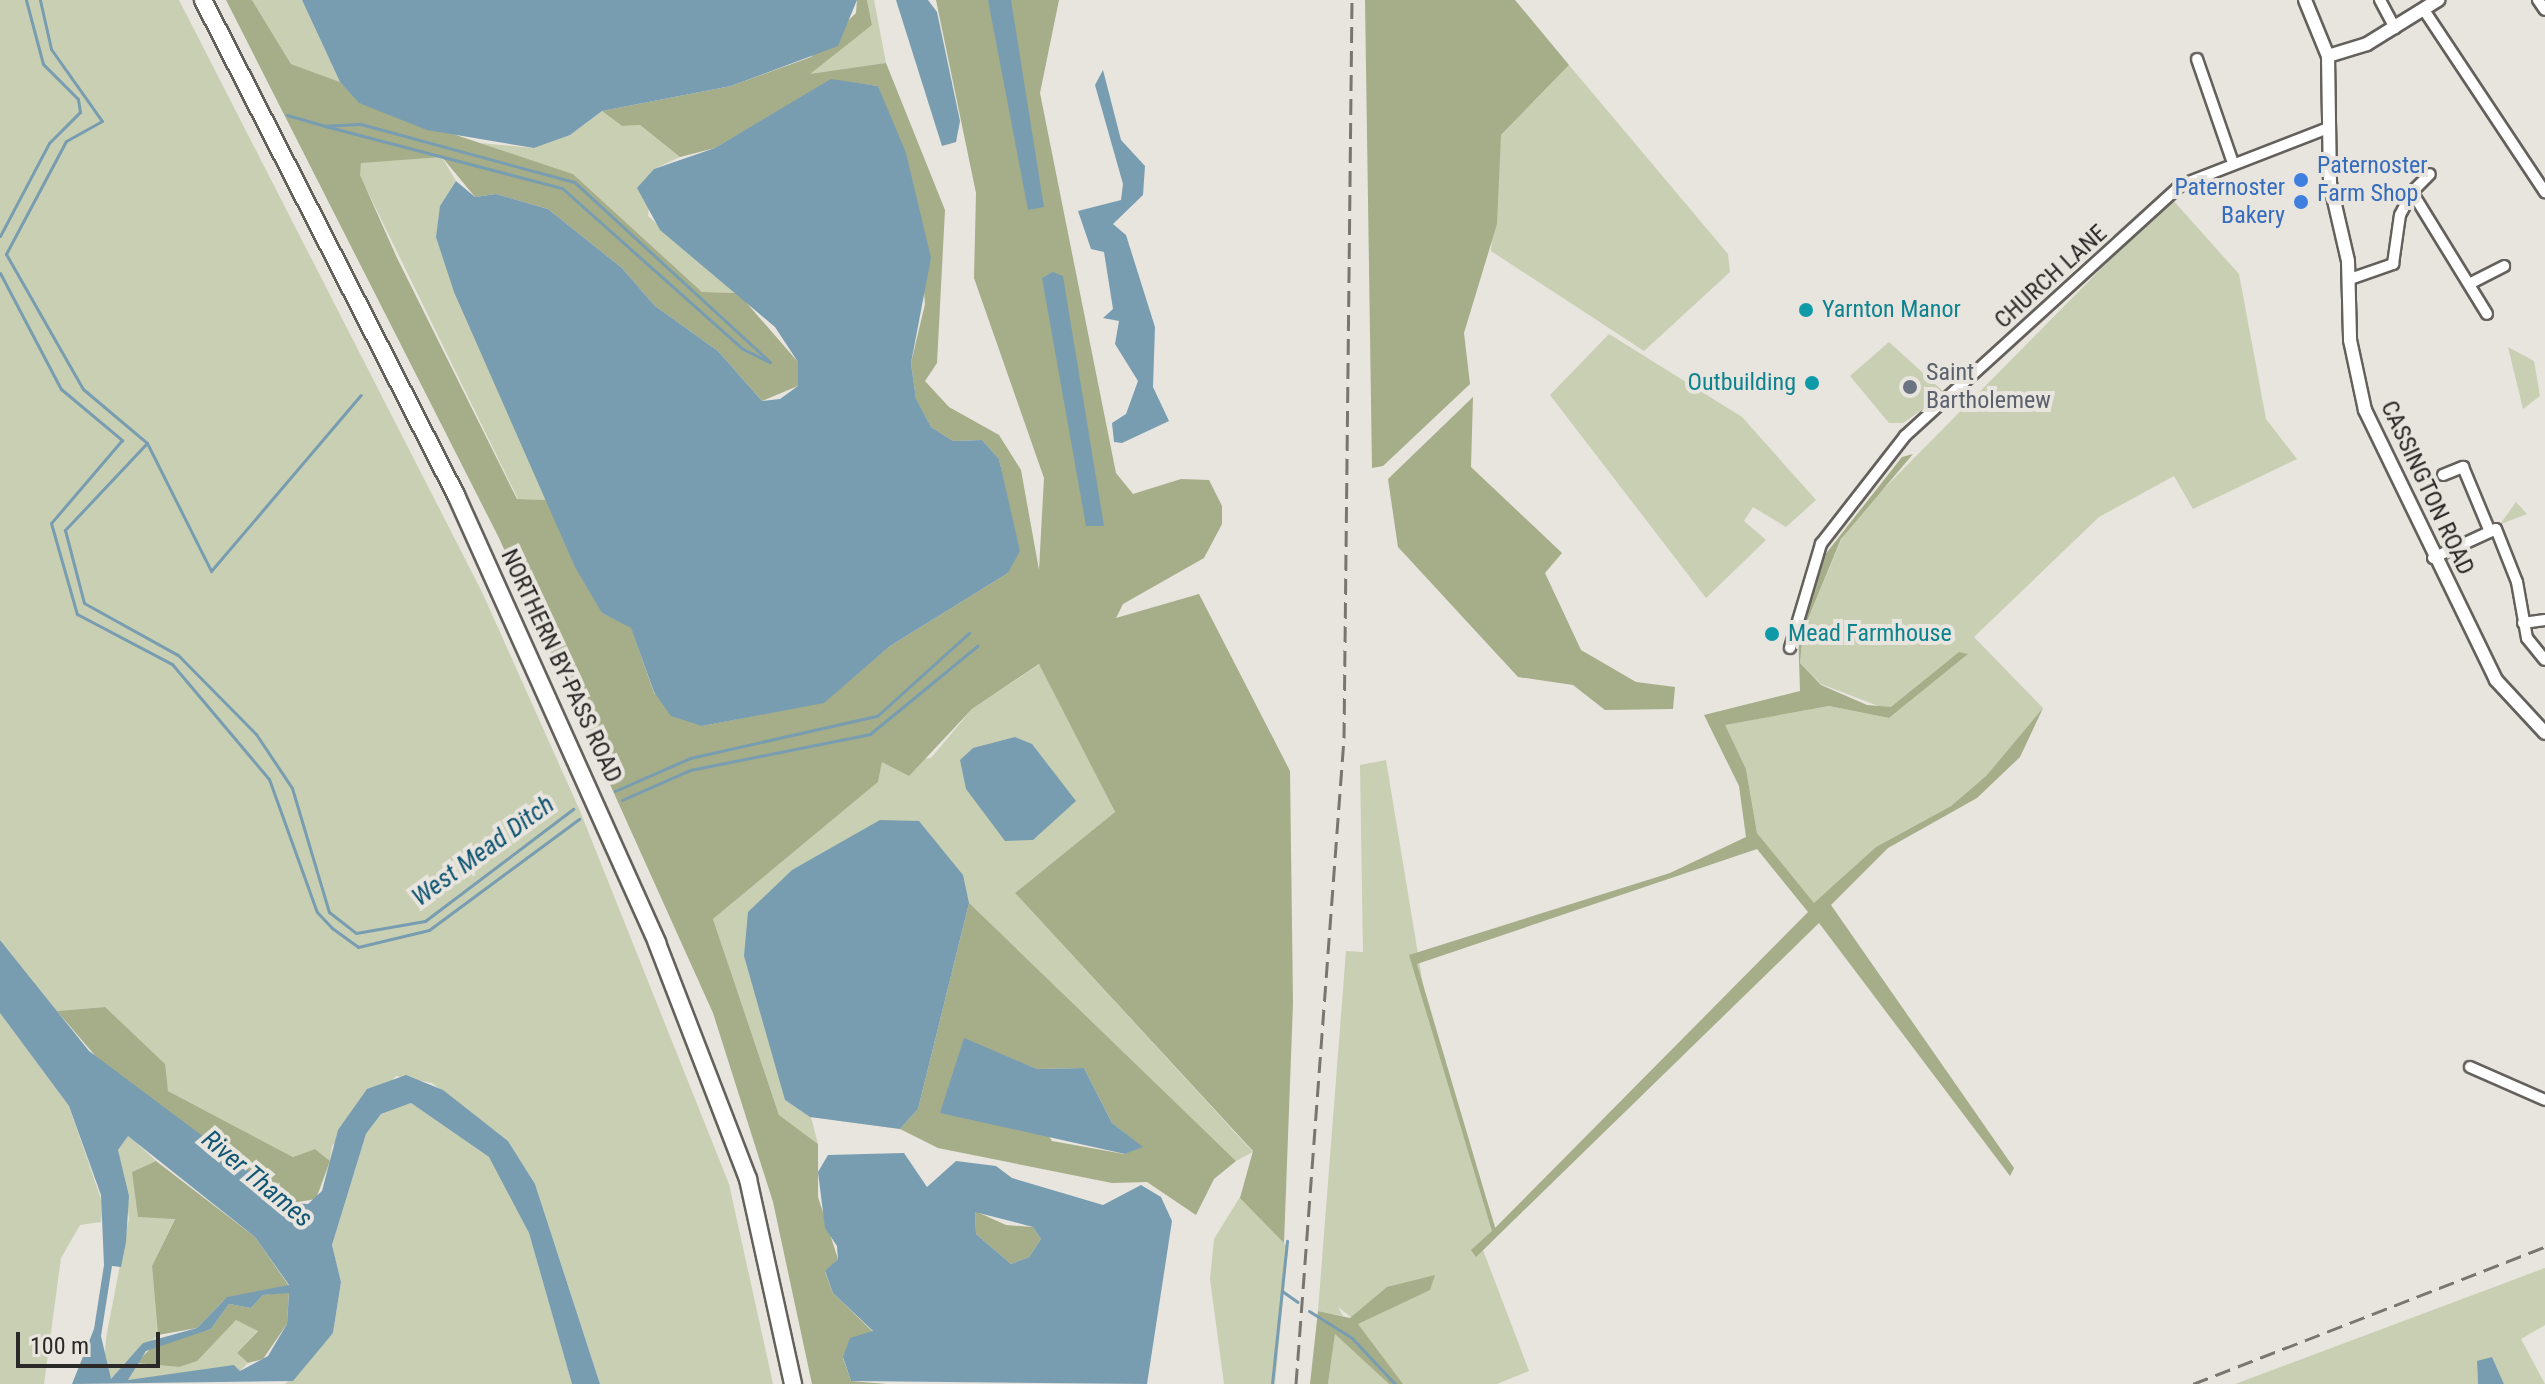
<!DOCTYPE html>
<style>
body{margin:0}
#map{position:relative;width:2545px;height:1384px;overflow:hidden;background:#e8e4de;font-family:"Roboto Condensed",sans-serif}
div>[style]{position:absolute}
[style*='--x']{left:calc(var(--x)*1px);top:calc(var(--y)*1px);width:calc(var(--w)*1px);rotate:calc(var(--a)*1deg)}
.green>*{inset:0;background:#c9cfb3}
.forest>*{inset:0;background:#a6ad89}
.water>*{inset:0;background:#789db1}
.stream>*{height:3px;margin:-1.5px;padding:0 1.5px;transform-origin:1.5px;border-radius:1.5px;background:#789db1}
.roads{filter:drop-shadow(2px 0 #64605c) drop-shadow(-2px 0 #64605c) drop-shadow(0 2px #64605c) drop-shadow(0 -2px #64605c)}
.minor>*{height:10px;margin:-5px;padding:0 5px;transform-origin:5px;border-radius:5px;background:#fff}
.tertiary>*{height:12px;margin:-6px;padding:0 6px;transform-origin:6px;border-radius:6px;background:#fff}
.trunk>*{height:16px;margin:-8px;padding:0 8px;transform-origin:8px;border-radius:8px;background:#fff}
.rail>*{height:3px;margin-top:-1.5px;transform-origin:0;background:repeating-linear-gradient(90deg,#797672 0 16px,transparent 0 24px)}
.dots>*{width:22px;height:22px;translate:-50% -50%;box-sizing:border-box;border:4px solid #e8e4de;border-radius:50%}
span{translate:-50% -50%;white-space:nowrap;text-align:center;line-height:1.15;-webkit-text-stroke:8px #e8e4de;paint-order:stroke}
.shop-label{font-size:24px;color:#366cbe}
.left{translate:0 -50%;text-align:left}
.right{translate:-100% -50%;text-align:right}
.street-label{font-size:24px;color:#2b2927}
.culture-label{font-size:24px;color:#0d838f}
.worship-label{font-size:24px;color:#5b616d}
.water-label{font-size:26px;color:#105573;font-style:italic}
.scale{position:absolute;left:16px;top:1332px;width:144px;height:36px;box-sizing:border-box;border:4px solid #2b2927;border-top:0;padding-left:10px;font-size:24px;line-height:28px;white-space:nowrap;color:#2b2927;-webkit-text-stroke:6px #e8e4de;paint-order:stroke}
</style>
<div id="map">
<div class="green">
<i style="clip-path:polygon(0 0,179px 0,482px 592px,580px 811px,729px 1184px,773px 1384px,600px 1384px,535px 1184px,508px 1141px,432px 1083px,396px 1076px,332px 1146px,330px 1161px,315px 1149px,293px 1157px,168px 1091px,105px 1007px,57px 1011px,0 940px)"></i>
<i style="clip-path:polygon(252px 0,302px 0,340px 82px,291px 64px)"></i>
<i style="clip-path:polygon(867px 0,874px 0,886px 63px,814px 78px,809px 73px,872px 25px)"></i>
<i style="clip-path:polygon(1569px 65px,1728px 254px,1730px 272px,1644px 351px,1491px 251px,1501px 135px)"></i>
<i style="clip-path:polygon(602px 111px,622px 126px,640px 125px,680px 157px,654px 169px,648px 216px,738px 293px,702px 292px,573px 174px,480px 143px,534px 148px,570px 135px)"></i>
<i style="clip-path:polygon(442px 157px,456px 181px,440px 206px,502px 400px,547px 500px,518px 499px,359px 174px,361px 162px)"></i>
<i style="clip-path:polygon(2171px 198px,2239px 274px,2266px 419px,2297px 459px,2193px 509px,2174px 476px,2099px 517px,1974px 637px,2043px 708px,1986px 776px,1951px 806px,1876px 847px,1814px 904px,1757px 833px,1746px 769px,1724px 725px,1829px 706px,1889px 718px,1968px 654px,1894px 712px,1821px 684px,1800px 663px,1803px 631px,1847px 526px)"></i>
<i style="clip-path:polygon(1609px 334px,1742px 417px,1816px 500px,1786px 527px,1753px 507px,1744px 521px,1766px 540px,1706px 598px,1550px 395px)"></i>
<i style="clip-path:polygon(1889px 342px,1945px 393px,1903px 423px,1889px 423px,1850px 376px)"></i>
<i style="clip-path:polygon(2508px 347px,2534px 361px,2540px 396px,2523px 409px)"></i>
<i style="clip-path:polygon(2516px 502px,2527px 514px,2501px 524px,2501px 523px)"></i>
<i style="clip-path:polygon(evenodd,1040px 664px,1115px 812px,1015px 893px,1253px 1152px,1236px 1161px,969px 904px,900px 1129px,811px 1117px,818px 1144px,779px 1115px,713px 919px,878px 782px,882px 761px,931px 758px,972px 709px,1040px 664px,765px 1014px,810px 1117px,785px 1100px,765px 1014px)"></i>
<i style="clip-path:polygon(1386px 760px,1429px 1021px,1498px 1235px,1483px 1250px,1529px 1371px,1497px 1384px,1403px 1384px,1352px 1318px,1338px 1307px,1343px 1316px,1318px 1311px,1346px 951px,1363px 952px,1360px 765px)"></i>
<i style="clip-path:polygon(0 1013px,69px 1106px,102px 1202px,101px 1222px,80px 1225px,61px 1258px,44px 1384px,0 1384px)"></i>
<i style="clip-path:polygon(411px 1103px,489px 1157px,508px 1185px,529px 1233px,572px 1384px,285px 1384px,333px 1333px,341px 1282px,332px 1245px,366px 1134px,381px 1114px)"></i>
<i style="clip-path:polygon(128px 1135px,156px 1161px,132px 1172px,175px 1218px,152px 1266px,158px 1335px,111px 1379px,104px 1369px,106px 1338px,129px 1218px,118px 1150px)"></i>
<i style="clip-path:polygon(1243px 1192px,1288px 1248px,1275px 1384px,1224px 1384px,1210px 1279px,1214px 1239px)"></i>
<i style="clip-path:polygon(2545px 1268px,2545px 1325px,2521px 1339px,2545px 1384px,2504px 1384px,2492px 1357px,2477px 1362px,2478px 1384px,2235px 1384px)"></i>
<i style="clip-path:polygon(236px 1320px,258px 1330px,237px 1353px,248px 1363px,240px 1371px,128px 1381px,136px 1363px,179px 1367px)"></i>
<i style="clip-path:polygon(1335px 1333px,1389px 1384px,1328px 1384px)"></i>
</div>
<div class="forest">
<i style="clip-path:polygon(226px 0,252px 0,291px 64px,340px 82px,360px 103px,573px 174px,702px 292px,738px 293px,798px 362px,798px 386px,762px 401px,718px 351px,655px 306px,622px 268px,548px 209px,496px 194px,475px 197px,442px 157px,361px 163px,360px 175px,397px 258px,517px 499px,547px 500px,602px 613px,631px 627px,654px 693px,702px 726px,824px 702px,890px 646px,1008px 573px,1008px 502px,999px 459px,982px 440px,953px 441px,931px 427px,916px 400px,911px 363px,925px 304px,917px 203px,878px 86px,831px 80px,715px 148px,680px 157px,640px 125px,622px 126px,602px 111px,731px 86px,811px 57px,856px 13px,857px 0,867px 0,872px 25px,810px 74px,886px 63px,945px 210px,937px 363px,925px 381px,949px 407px,999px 435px,1021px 470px,1039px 570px,1044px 478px,974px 278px,976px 193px,936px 0,1059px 0,1040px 93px,1116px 473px,1133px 494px,1181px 479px,1209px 480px,1222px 506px,1222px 524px,1204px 558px,1123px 604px,1116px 618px,1199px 594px,1290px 771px,1293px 1003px,1284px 1243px,1240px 1198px,1253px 1151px,1015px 893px,1115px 812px,1039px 664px,972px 709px,909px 776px,882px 762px,878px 782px,713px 919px,779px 1115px,818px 1144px,818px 1197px,838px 1259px,825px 1272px,833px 1293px,873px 1332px,843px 1358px,851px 1381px,887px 1384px,812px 1384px,773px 1202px,713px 1013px,499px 538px)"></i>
<i style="clip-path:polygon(1365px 0,1515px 0,1569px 65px,1501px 135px,1497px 224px,1464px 333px,1470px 384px,1383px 466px,1372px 468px)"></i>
<i style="clip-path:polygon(1473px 397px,1471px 467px,1562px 553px,1545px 573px,1581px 650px,1636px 682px,1675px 687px,1673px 709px,1605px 710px,1573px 685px,1518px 677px,1398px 547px,1388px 479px)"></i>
<i style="clip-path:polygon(evenodd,1913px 454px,1841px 539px,1803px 631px,1800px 663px,1821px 685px,1867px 705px,1891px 707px,1959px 652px,1968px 654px,1889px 718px,1829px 706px,1725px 725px,1746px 769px,1757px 833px,1814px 903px,1876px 847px,1951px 806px,1986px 776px,2043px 708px,2020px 757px,1977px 798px,1888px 848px,1831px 905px,2014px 1168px,2010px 1176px,1819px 923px,1476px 1257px,1471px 1250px,1492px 1231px,1409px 955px,1670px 873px,1746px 837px,1739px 786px,1704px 715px,1800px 691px,1798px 628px,1824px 556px,1902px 457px,1913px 454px,1757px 849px,1808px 912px,1495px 1228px,1417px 964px,1757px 849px)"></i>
<i style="clip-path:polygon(evenodd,969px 903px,1236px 1161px,1214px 1179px,1196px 1215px,1147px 1182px,1112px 1183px,938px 1148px,900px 1129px,918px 1109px,969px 903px,998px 1053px,1037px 1069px,1084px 1068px,1112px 1123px,1142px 1147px,1124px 1154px,1052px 1141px,998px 1053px)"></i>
<i style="clip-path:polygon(105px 1007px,165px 1064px,168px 1091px,293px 1157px,315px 1149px,330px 1161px,316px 1199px,292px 1203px,258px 1182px,98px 1059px,57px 1011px)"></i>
<i style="clip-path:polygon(156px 1161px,255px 1237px,289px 1286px,223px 1301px,197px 1328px,158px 1335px,152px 1266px,175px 1219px,138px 1217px,132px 1172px)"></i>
<i style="clip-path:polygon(975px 1211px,1006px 1225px,1033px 1227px,1041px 1239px,1029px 1257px,1011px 1264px,976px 1234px)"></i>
<i style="clip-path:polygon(1435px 1275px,1430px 1290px,1358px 1324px,1403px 1384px,1389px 1384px,1335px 1334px,1328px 1384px,1310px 1384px,1318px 1311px,1350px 1318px,1387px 1287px)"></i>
<i style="clip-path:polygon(289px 1292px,287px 1324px,263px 1359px,248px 1363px,237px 1353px,258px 1331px,236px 1320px,197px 1361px,179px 1367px,136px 1363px,152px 1347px,211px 1329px,229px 1304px,251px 1308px,263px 1295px)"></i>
</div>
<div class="water">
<i style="clip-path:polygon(302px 0,857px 0,838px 46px,731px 86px,602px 111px,570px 135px,534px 148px,427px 130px,359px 103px,340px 82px)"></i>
<i style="clip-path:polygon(896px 0,928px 0,937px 12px,960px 121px,956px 142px,942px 146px)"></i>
<i style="clip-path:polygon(988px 0,1011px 0,1044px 207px,1028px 210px)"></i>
<i style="clip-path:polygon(1103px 70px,1121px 140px,1145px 166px,1143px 195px,1113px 224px,1126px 235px,1155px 327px,1153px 387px,1169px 421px,1122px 443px,1114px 442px,1112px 423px,1126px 414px,1138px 381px,1115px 344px,1119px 321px,1103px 318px,1113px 309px,1104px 252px,1091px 249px,1078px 211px,1121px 200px,1123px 184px,1095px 85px)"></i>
<i style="clip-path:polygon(831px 79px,878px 86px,906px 153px,931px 258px,911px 363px,916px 399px,931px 427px,953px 441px,982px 440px,999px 459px,1020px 551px,1008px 573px,890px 646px,824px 703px,702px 726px,671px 716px,654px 692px,631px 628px,602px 613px,575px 567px,454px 292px,436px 237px,440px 206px,456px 181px,475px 197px,496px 194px,548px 209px,622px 268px,655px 306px,718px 351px,762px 401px,780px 399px,798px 386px,798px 362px,775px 327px,660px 230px,637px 188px,654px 169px,715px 148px)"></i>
<i style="clip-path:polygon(1053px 272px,1063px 276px,1104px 526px,1086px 526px,1042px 278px)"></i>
<i style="clip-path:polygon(1015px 737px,1032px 744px,1076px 801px,1033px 840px,1005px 841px,966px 789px,960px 760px,973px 748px)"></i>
<i style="clip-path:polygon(880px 820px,919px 821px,963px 875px,969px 903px,918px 1109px,900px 1129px,810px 1117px,785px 1100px,744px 956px,748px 912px,792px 870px)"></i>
<i style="clip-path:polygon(evenodd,0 940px,89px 1051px,292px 1203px,308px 1204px,322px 1191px,338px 1130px,367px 1089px,406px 1075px,443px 1090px,508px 1141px,535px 1184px,600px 1384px,572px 1384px,529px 1233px,489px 1157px,411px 1103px,381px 1114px,366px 1134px,332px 1245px,341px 1282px,333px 1333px,293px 1381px,72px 1384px,94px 1329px,104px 1265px,101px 1195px,69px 1106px,0 1013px,0 940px,128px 1136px,255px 1237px,289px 1285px,227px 1297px,197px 1328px,143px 1343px,111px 1379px,101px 1336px,112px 1266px,121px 1267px,126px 1242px,129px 1196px,118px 1150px,128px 1136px,0 940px,289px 1293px,287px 1324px,268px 1356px,240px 1371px,234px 1365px,128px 1380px,146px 1351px,211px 1329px,229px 1304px,251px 1308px,263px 1295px,289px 1293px)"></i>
<i style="clip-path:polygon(964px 1038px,1037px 1069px,1084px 1068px,1112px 1123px,1143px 1147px,1125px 1154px,940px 1113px)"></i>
<i style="clip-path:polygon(evenodd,904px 1153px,927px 1187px,956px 1161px,996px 1166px,1012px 1178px,1103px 1205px,1141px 1185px,1161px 1197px,1172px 1221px,1147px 1384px,851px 1381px,843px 1357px,850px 1338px,873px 1331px,833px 1293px,825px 1271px,838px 1259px,837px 1246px,825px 1228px,818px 1172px,828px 1155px,904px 1153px,975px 1212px,1033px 1227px,1041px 1239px,1029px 1257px,1011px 1264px,976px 1234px,975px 1212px)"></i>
<i style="clip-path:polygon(2492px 1357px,2504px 1384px,2478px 1384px,2477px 1361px)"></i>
</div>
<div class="stream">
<i style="--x:40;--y:0;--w:50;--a:77.3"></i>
<i style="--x:51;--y:49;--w:88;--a:54.7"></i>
<i style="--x:102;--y:121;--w:41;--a:150.9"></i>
<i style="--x:66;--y:141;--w:128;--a:118"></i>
<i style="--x:6;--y:254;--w:155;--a:60.3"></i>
<i style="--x:83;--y:389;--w:84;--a:40.2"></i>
<i style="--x:147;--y:443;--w:120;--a:133.3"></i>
<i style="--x:65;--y:530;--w:75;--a:75.4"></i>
<i style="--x:84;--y:603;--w:107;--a:29"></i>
<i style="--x:178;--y:655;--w:111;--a:45.4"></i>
<i style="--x:256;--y:734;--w:65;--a:56.3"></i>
<i style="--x:292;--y:788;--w:129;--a:73.4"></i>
<i style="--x:329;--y:912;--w:34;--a:38"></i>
<i style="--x:356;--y:933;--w:70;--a:-9.9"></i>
<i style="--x:425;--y:921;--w:186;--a:-37.1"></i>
<i style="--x:287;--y:115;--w:40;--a:16"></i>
<i style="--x:325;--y:126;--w:245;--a:14.7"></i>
<i style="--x:562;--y:188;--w:242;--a:41.7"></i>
<i style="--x:743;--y:349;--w:30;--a:26"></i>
<i style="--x:770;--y:362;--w:266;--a:-137.4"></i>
<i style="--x:574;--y:182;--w:222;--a:-164.8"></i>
<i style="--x:360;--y:124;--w:35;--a:177"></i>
<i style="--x:0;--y:236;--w:105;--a:-62.2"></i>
<i style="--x:49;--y:143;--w:44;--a:-45"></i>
<i style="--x:80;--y:112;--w:13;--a:-99"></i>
<i style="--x:78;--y:99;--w:49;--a:-135"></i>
<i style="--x:43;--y:64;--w:66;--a:-104.9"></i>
<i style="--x:0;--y:273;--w:131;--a:62.3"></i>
<i style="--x:61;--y:389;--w:80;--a:39.9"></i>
<i style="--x:122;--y:440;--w:109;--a:130.5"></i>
<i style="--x:51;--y:523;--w:95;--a:74.1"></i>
<i style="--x:77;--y:614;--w:107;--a:27.8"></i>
<i style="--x:172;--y:664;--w:150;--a:49.9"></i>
<i style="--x:269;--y:779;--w:141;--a:70.2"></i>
<i style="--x:317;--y:912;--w:22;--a:47"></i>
<i style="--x:332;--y:928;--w:32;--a:36"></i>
<i style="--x:358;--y:947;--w:73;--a:-13.5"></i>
<i style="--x:429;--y:930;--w:187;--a:-36.5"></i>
<i style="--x:148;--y:445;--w:141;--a:63.4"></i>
<i style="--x:211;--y:571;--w:231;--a:-49.6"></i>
<i style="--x:615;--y:791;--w:82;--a:-23.7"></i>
<i style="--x:690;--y:758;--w:192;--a:-12.7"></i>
<i style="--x:877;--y:716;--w:124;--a:-42.1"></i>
<i style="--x:622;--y:800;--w:74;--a:-23.8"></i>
<i style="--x:690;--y:770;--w:184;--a:-11.3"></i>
<i style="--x:870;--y:734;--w:139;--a:-39.4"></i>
<i style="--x:1282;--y:1291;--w:19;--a:35"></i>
<i style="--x:1309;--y:1311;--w:51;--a:32.1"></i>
<i style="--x:1352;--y:1338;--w:63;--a:46.9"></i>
<i style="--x:1272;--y:1384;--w:144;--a:-84"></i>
</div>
<div class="roads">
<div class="minor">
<i style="--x:2380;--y:0;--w:32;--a:62"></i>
<i style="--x:2538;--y:0;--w:12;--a:55"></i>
<i style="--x:2424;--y:10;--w:219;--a:56.4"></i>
<i style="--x:2197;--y:59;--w:107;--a:70.9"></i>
<i style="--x:2412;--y:192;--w:25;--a:-45"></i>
<i style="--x:2350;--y:279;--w:46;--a:-19.2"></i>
<i style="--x:2393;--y:264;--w:49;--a:-81.9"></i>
<i style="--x:2400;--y:215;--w:26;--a:-62"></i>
<i style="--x:2412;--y:192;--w:143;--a:58.4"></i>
<i style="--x:2473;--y:282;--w:35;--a:-27"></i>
<i style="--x:2443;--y:475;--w:22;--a:-22"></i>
<i style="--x:2463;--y:467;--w:70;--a:67.4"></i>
<i style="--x:2433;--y:558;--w:69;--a:-24.7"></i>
<i style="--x:2496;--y:529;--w:57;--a:68.4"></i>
<i style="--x:2517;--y:582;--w:57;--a:79.9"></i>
<i style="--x:2527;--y:638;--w:28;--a:51"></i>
<i style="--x:2523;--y:623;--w:22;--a:-8"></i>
<i style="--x:1790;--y:648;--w:109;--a:-73.4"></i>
<i style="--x:1821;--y:544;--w:137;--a:-52.1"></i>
<i style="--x:1905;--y:436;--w:373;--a:-42.3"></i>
<i style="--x:2181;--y:185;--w:158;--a:-21.2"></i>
<i style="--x:2470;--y:1067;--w:82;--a:23.7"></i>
</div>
<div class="tertiary">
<i style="--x:2305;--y:0;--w:61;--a:67.7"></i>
<i style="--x:2328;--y:56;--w:127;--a:89.1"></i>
<i style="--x:2330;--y:183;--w:80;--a:77"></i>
<i style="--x:2348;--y:261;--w:79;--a:88.5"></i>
<i style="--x:2350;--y:340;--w:72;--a:77.9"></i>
<i style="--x:2365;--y:410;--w:300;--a:64.1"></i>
<i style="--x:2496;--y:680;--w:72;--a:47.2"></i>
<i style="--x:2328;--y:56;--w:41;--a:-17.1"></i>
<i style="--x:2367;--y:44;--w:84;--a:-31.8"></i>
</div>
<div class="trunk">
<i style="--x:203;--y:0;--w:556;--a:62.93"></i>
<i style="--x:456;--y:495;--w:491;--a:65.8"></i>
<i style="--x:657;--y:943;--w:253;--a:68.9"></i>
<i style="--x:748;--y:1179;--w:210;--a:77.6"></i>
</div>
</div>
<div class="rail">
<i style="--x:1296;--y:1384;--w:648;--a:-85.75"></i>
<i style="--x:1344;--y:738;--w:738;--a:-89.38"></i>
<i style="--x:2193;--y:1384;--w:378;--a:-21.3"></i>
</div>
<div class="dots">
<i style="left:2301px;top:180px;background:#3f7fe0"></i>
<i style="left:2301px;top:202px;background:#3f7fe0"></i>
<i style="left:1806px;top:310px;background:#0f9aa8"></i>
<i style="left:1812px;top:383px;background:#0f9aa8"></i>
<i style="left:1910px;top:387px;background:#6b7280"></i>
<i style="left:1772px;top:634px;background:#0f9aa8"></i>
</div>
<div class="shop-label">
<span class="left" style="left:2317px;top:180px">Paternoster<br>Farm Shop</span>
<span class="right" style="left:2285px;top:202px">Paternoster<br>Bakery</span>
</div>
<div class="street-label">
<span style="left:2051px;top:277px;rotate:-42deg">CHURCH LANE</span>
<span style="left:2427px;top:488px;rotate:65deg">CASSINGTON ROAD</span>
<span style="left:561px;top:666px;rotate:65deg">NORTHERN BY-PASS ROAD</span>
</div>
<div class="culture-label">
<span class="left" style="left:1822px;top:310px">Yarnton Manor</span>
<span class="right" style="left:1796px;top:383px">Outbuilding</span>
<span class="left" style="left:1788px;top:634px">Mead Farmhouse</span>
</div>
<div class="worship-label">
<span class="left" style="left:1926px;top:387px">Saint<br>Bartholemew</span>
</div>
<div class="water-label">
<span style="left:483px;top:851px;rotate:-36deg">West Mead Ditch</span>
<span style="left:257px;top:1179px;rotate:40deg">River Thames</span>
</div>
<div class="scale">100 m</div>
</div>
